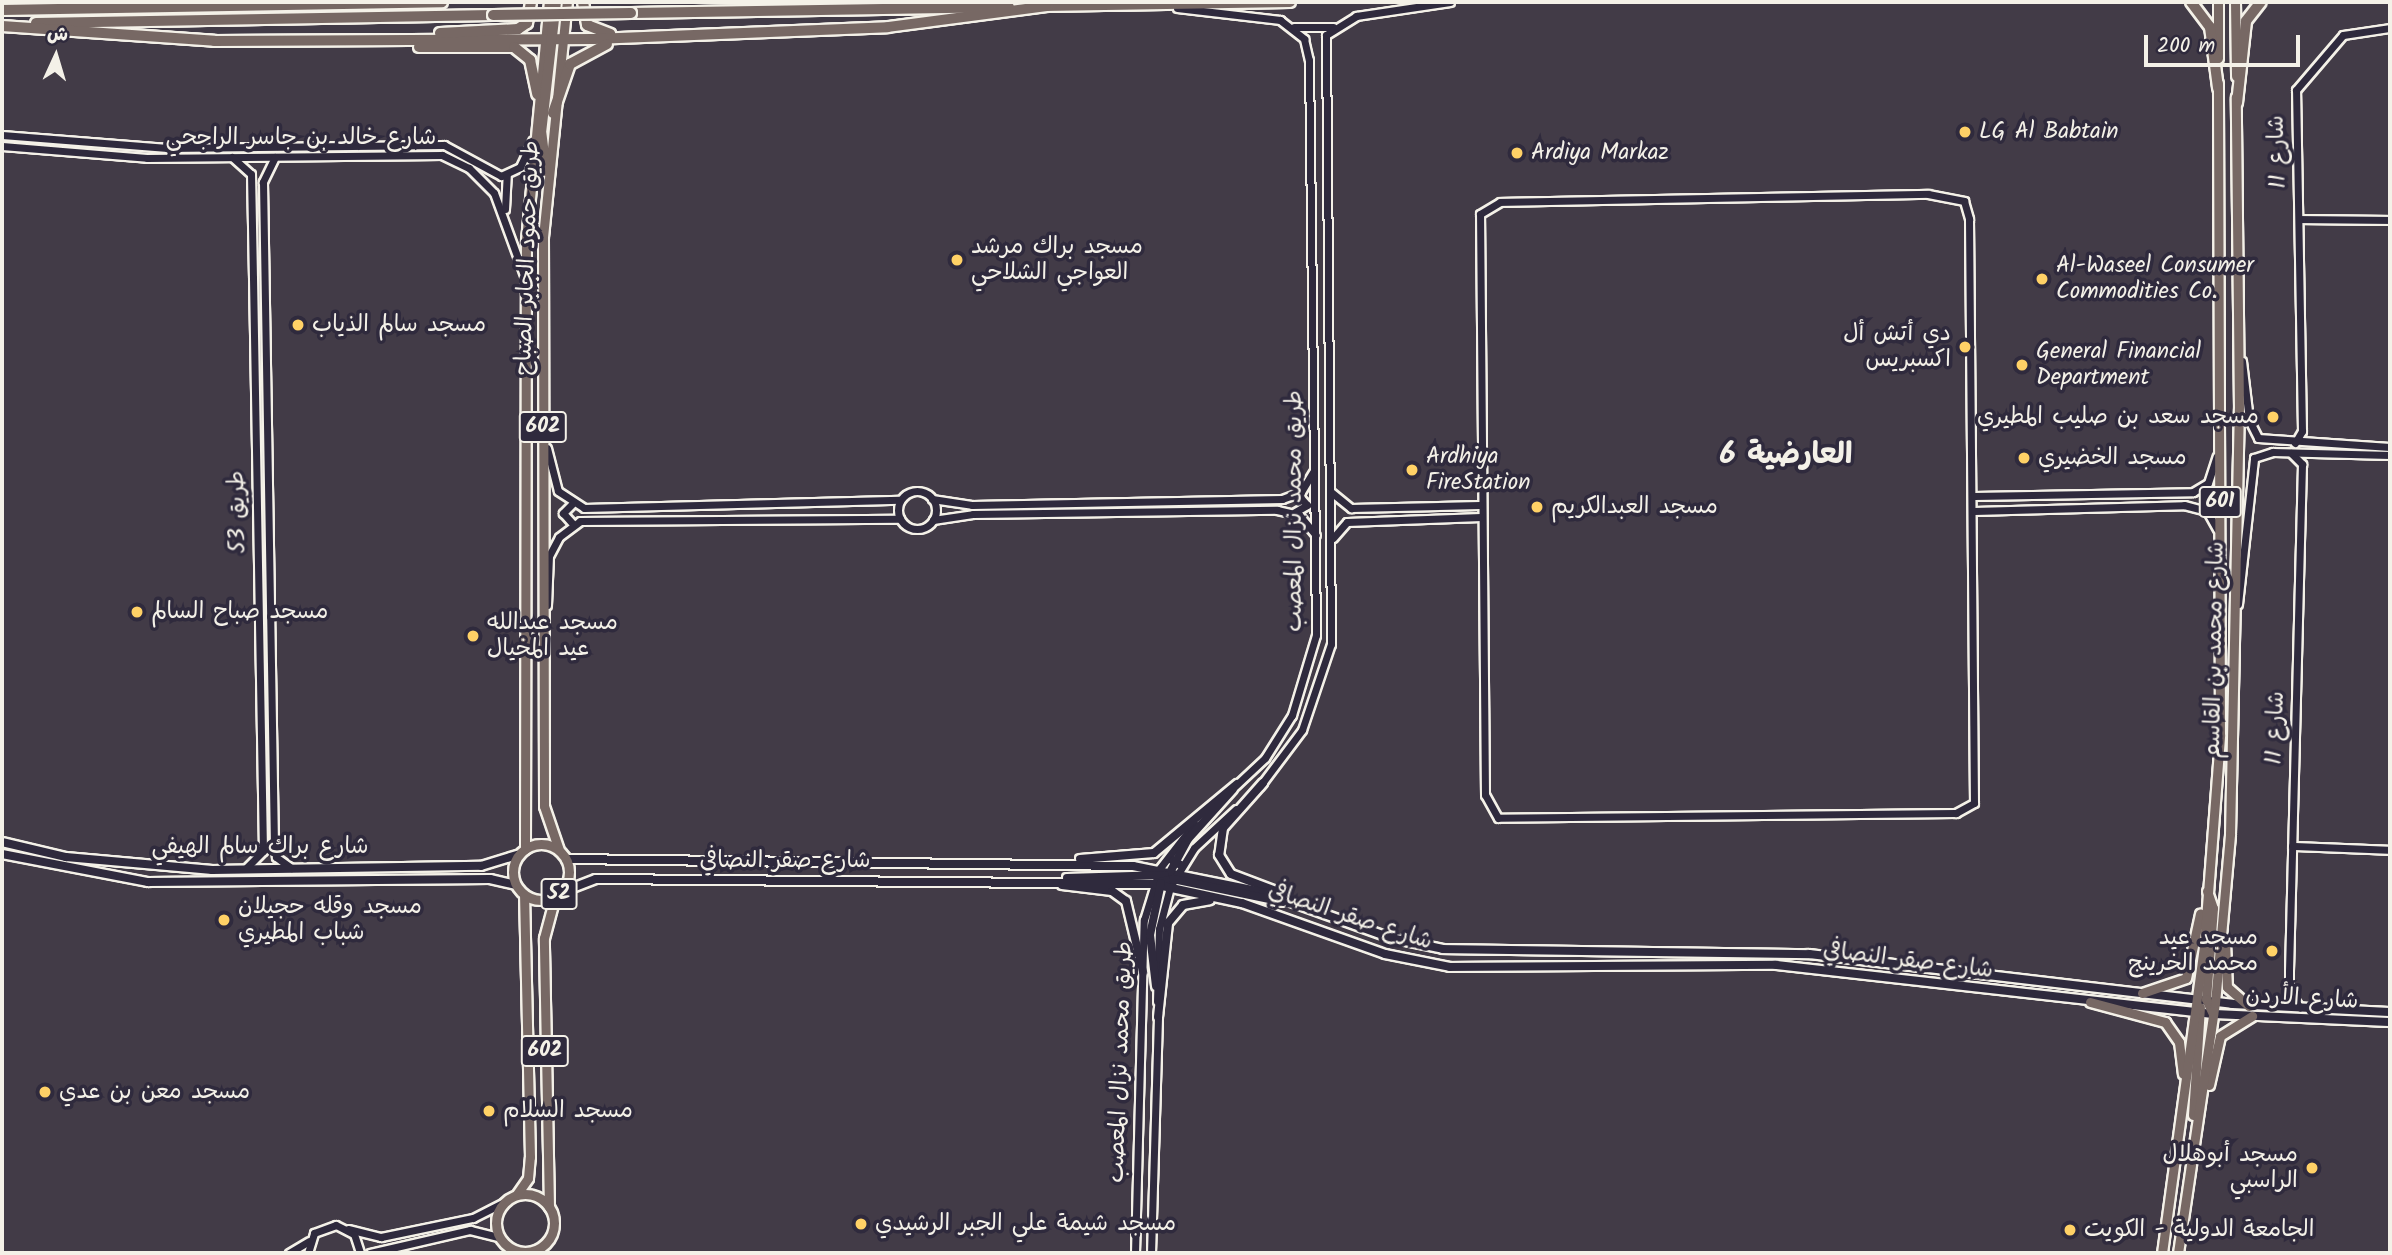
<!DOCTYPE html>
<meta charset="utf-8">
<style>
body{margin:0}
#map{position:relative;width:2392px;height:1255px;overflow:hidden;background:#423b47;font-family:Kalam,"Playpen Sans Arabic",sans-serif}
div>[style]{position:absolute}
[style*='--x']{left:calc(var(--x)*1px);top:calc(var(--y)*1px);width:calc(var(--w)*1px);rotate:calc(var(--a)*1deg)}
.roads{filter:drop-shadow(2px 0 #f4f1e8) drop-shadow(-2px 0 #f4f1e8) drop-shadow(0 2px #f4f1e8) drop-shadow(0 -2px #f4f1e8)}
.tertiary>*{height:7px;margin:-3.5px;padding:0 3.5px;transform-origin:3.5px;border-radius:3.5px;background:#2f2a3d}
.tertiary>.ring{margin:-3.5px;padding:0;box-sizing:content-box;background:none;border:7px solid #2f2a3d;border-radius:50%}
.secondary>*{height:8px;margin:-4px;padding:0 4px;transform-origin:4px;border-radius:4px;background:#2f2a3d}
.primary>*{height:9px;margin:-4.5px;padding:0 4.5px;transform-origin:4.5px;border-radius:4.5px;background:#776864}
.primary>.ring{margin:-4.5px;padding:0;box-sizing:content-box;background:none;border:9px solid #776864;border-radius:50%}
.motorway>*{height:10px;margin:-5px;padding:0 5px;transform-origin:5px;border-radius:5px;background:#776864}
.bridges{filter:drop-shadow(2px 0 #f4f1e8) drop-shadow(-2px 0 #f4f1e8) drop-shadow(0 2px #f4f1e8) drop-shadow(0 -2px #f4f1e8)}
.motorway-bridge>*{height:10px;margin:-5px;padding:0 5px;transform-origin:5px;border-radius:5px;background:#776864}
.dots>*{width:19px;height:19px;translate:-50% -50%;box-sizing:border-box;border:4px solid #2f2a3d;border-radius:50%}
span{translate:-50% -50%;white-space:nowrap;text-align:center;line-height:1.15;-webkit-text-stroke:7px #2f2a3d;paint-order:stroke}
.shield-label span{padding:2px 5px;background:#2f2a3d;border:2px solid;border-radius:5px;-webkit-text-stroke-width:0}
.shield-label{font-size:21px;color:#f4f1e8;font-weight:700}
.poi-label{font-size:23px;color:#f4f1e8}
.left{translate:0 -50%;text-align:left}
.right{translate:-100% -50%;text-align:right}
.street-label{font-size:23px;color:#f4f1e8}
.district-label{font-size:30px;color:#f4f1e8;font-weight:700}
.frame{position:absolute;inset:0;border:4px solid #f4f1e8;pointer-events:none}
.north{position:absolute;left:21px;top:21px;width:70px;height:70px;-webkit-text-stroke:5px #2f2a3d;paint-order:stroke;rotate:4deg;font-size:19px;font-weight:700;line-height:28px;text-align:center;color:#f4f1e8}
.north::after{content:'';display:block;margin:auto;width:24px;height:32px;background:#f4f1e8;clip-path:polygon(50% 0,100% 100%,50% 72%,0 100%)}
.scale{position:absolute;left:2144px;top:35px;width:156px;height:32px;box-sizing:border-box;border:4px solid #f4f1e8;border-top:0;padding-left:9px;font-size:21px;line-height:24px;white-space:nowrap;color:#f4f1e8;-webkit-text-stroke:5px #2f2a3d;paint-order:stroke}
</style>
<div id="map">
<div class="roads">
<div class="tertiary">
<i style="--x:1177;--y:8;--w:104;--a:6.6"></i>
<i style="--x:1280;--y:20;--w:31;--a:38"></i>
<i style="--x:1304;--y:39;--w:22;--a:77"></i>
<i style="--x:1309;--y:60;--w:575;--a:89.3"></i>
<i style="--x:1316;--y:635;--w:84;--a:106.7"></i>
<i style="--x:1292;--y:715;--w:51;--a:122.1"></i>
<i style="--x:1265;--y:758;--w:42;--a:136.9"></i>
<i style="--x:1294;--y:27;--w:39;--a:0"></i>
<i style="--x:2;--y:135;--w:166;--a:4.5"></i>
<i style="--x:167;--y:148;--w:277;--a:-0.6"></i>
<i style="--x:444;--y:145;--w:65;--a:28.5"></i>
<i style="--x:501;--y:176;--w:21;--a:-25"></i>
<i style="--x:520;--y:167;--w:29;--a:-65"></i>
<i style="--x:2;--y:146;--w:145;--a:4.7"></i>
<i style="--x:147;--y:158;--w:295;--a:-0.6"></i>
<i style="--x:442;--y:155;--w:30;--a:26"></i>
<i style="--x:469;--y:168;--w:35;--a:45"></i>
<i style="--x:494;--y:193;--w:87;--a:69.9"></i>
<i style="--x:232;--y:157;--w:25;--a:42"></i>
<i style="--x:251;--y:174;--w:104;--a:88.9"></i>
<i style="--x:253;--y:278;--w:573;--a:89"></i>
<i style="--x:263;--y:851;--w:25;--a:135"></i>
<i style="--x:275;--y:157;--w:28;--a:116"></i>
<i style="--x:263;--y:182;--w:662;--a:89.05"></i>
<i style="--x:274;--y:844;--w:13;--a:81"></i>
<i style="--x:276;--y:857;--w:19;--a:36"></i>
<i style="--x:1928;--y:194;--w:37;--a:11"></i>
<i style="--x:1964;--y:201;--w:19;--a:74"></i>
<i style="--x:1969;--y:219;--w:584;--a:89.51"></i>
<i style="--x:1974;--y:803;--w:21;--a:151"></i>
<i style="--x:1956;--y:813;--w:458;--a:179.4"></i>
<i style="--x:1498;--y:818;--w:26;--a:-119"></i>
<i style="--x:1485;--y:795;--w:581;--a:-90.49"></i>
<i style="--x:1480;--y:214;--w:23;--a:-31"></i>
<i style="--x:1500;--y:202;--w:428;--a:-1.1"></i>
<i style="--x:505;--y:209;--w:34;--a:-87"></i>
<i style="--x:2299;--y:219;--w:91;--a:0.6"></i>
<i style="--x:2242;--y:361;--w:59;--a:83.2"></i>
<i style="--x:2249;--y:420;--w:20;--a:63"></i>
<i style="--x:2258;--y:438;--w:132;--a:3.9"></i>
<i style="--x:2295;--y:443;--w:14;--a:-60"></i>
<i style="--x:2302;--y:431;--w:341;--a:-91"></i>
<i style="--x:2296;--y:90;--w:72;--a:-49.5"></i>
<i style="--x:2343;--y:35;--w:48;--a:-8.5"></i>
<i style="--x:547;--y:448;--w:44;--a:75.7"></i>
<i style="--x:558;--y:491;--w:31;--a:33"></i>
<i style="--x:584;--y:508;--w:316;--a:-1.5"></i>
<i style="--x:2291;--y:453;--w:16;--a:45"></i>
<i style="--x:2302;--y:464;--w:508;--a:91.47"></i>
<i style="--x:2289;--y:972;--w:20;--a:90"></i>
<i style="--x:2289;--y:992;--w:19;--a:55"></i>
<i class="ring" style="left:898px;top:491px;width:31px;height:31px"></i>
<i style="--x:1331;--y:492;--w:26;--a:39"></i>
<i style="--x:1351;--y:508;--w:129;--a:-1.3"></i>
<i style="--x:1974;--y:496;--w:219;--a:-1"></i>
<i style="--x:2193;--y:492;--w:17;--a:-31"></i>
<i style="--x:2208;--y:483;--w:28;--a:-72"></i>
<i style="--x:932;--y:499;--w:40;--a:8.5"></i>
<i style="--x:972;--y:505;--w:310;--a:-1.1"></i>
<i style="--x:1282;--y:499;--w:20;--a:-20"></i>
<i style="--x:1301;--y:492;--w:23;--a:-59"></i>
<i style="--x:572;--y:504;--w:13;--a:135"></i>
<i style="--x:563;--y:513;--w:15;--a:48"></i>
<i style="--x:1974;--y:511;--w:210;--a:-1.6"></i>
<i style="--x:2184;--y:505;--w:24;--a:15"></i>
<i style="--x:2207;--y:511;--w:21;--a:61"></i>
<i style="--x:1295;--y:512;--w:14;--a:-30"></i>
<i style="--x:1307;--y:505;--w:13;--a:-132"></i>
<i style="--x:933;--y:520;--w:40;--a:-8.5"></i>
<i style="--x:973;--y:514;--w:304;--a:-0.8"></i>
<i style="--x:1277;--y:510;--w:23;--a:13"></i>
<i style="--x:1299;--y:515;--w:26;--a:50"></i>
<i style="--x:1333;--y:538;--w:21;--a:-49"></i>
<i style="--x:1347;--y:522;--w:134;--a:-2.1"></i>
<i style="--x:2238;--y:604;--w:147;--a:-83.7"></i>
<i style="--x:2254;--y:458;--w:20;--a:-18"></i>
<i style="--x:2273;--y:452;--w:117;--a:1.5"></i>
<i style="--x:547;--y:605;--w:49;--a:-87.7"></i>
<i style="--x:549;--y:556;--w:21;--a:-62"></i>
<i style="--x:559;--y:537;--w:26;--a:-37"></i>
<i style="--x:580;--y:521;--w:320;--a:-0.4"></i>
<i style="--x:1260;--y:786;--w:70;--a:-53.1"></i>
<i style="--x:1302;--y:730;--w:91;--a:-71.4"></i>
<i style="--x:1331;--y:644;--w:609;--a:-90.47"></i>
<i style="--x:1326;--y:35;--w:36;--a:-32"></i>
<i style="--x:1356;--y:16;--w:95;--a:-8.5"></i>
<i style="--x:2292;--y:846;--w:98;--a:2.3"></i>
<i style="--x:1157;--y:1001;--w:72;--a:-88.4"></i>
<i style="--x:1159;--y:929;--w:43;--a:-75.3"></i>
<i style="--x:1170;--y:887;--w:46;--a:-58.4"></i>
<i style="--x:1194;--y:848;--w:57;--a:-42.9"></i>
<i style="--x:348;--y:1229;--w:34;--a:14"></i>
<i style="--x:381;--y:1237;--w:94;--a:-11.7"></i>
<i style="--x:473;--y:1218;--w:34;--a:-27"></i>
<i style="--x:289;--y:1253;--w:23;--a:-31"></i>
<i style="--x:308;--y:1253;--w:21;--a:-73"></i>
<i style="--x:314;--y:1233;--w:23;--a:-20"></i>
<i style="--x:336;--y:1225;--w:20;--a:27"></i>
<i style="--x:354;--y:1234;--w:20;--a:72"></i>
<i style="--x:370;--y:1253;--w:103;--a:-13"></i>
<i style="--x:470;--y:1230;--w:30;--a:14"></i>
<i style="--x:1135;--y:1253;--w:333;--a:-88.5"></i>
<i style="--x:1144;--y:920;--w:54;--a:-72.9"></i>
<i style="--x:1160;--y:868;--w:56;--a:-52.3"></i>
<i style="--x:1151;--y:1253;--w:240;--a:-88.3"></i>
</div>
<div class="secondary">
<i style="--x:1263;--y:783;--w:60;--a:131.6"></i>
<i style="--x:1223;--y:828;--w:27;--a:98"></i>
<i style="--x:1219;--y:855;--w:22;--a:58"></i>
<i style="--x:1231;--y:874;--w:53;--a:20.8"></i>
<i style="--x:2;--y:842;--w:66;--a:13.2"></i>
<i style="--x:66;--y:857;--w:147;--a:5.1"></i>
<i style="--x:212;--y:870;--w:269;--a:-0.9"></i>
<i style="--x:481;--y:866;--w:39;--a:-17"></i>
<i style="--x:2;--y:854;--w:149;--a:10.9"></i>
<i style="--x:148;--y:882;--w:342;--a:-0.5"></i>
<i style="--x:490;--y:879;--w:26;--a:13"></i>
<i style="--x:566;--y:859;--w:567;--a:0.71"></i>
<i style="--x:1133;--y:866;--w:133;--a:11.3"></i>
<i style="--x:1263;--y:892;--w:136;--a:19.8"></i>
<i style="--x:1391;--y:938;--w:53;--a:11.9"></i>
<i style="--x:1443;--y:949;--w:366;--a:0.8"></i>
<i style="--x:1809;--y:954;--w:426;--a:6.7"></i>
<i style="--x:2232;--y:1004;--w:158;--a:2.9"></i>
<i style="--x:1080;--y:859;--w:74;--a:-4.6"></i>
<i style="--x:1154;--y:853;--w:108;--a:-39.7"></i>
<i style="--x:1173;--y:861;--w:9;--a:27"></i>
<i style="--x:1168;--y:876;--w:42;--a:-61.6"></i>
<i style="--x:1188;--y:839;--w:67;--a:-48"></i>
<i style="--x:1067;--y:878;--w:98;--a:-1.8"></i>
<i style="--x:1156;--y:883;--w:17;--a:-13"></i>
<i style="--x:1173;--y:879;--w:112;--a:11.8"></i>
<i style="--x:1062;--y:885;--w:50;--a:6.8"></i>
<i style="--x:1112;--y:891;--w:17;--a:36"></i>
<i style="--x:1126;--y:901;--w:73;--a:76.5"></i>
<i style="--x:562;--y:892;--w:36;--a:-21"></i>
<i style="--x:596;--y:879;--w:557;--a:0.51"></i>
<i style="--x:1153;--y:884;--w:91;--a:12.1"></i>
<i style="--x:1242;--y:903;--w:152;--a:19.6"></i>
<i style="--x:1385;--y:954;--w:66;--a:11.3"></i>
<i style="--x:1450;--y:967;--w:326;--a:-0.4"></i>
<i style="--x:1776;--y:965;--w:440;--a:6.4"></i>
<i style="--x:2213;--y:1014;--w:177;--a:2.6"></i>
<i style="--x:1156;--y:986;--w:51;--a:-96.7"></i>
<i style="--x:1150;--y:935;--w:53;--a:-78.1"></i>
<i style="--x:1158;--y:1017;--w:95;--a:-83.9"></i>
<i style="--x:1168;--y:923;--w:23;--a:-50"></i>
<i style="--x:1183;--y:905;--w:27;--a:-10"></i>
</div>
<div class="primary">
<i style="--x:2235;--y:2;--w:74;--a:89.2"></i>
<i style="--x:2218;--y:58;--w:56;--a:-90"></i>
<i class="ring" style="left:513px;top:844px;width:47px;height:47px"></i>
<i style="--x:525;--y:849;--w:609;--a:-89.91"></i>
<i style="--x:526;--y:240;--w:239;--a:-84.5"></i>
<i style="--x:559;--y:850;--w:46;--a:-108.8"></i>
<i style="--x:544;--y:806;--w:569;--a:-90.1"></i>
<i style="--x:543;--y:237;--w:236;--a:-84.2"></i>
<i style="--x:2207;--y:891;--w:18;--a:71"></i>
<i style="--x:2213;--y:908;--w:91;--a:94.4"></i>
<i style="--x:2206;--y:999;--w:17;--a:65"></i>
<i style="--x:2225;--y:942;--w:45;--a:87.5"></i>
<i style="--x:2227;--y:987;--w:29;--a:41"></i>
<i style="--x:2142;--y:993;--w:46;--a:-18.8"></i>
<i style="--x:2186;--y:978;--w:66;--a:-77.7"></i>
<i style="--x:2090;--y:1002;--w:78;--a:14.9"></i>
<i style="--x:2165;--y:1022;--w:24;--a:55"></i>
<i style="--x:2179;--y:1042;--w:32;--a:83"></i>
<i style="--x:2209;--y:1085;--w:50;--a:-77.3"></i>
<i style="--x:2220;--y:1036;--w:38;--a:-32"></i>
<i style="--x:2193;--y:1115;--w:108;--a:-86.3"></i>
<i class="ring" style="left:496px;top:1194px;width:49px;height:49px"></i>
<i style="--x:517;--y:1194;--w:19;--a:-55"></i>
<i style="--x:528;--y:1178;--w:21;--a:-85"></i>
<i style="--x:530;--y:1157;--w:262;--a:-91.3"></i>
<i style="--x:549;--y:1207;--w:269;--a:-91.1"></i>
<i style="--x:544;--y:938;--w:42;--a:-75"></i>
<i style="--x:2162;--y:1253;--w:311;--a:-82.2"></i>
<i style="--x:2204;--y:945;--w:211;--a:-85.6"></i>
<i style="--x:2220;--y:735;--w:652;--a:-90.18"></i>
<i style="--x:2178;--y:1253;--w:253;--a:-81.6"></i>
<i style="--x:2215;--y:1003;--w:170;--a:-84.9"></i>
<i style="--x:2230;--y:834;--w:426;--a:-88.8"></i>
<i style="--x:2239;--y:408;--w:311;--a:-90.6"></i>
</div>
<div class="motorway">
<i style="--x:583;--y:2;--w:23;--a:80"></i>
<i style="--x:587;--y:25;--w:25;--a:21"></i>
<i style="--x:2191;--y:2;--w:31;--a:53"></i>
<i style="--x:2210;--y:27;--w:62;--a:82.5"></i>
<i style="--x:1043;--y:6;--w:247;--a:-0.9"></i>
<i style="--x:2;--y:10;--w:440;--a:-1"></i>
<i style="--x:631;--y:13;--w:378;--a:-0.9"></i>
<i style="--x:36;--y:23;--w:457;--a:-1"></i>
<i style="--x:2;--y:26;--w:213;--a:4"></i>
<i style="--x:214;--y:41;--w:380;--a:-0.3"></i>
<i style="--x:594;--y:39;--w:294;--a:-2.3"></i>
<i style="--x:888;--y:27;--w:161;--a:-7.5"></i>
<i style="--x:440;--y:33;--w:78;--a:-2.9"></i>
<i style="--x:518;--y:29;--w:11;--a:-34"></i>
<i style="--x:527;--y:23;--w:21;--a:-79"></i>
<i style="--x:419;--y:47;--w:95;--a:0"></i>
<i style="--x:514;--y:47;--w:21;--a:39"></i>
<i style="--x:530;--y:60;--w:35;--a:78"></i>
<i style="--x:2237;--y:103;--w:82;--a:-83.7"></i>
<i style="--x:2246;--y:21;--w:24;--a:-52"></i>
<i style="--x:553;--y:113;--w:52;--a:-70.9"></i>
<i style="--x:570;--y:64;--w:42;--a:-28.4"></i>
<i style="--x:546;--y:171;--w:38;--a:-97"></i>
<i style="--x:541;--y:133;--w:132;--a:-83.5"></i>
</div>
</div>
<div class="bridges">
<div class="motorway-bridge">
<i style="--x:493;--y:15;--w:138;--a:-0.8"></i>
</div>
</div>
<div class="dots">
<i style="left:1965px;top:132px;background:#ffd166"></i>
<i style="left:1517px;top:153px;background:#ffd166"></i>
<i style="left:957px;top:260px;background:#ffd166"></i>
<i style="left:2042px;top:279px;background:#ffd166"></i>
<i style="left:298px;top:325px;background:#ffd166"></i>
<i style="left:1965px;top:347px;background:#ffd166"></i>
<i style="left:2022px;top:365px;background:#ffd166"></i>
<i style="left:2273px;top:417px;background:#ffd166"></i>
<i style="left:2024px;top:458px;background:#ffd166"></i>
<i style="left:1412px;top:470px;background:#ffd166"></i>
<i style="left:1537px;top:507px;background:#ffd166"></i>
<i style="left:137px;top:612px;background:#ffd166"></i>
<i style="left:473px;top:636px;background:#ffd166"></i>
<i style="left:224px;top:920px;background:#ffd166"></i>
<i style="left:2272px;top:951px;background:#ffd166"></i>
<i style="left:45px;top:1092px;background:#ffd166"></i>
<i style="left:489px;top:1111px;background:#ffd166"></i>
<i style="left:2312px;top:1168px;background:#ffd166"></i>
<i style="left:861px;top:1224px;background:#ffd166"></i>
<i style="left:2070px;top:1230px;background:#ffd166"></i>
</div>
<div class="shield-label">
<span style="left:543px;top:427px">602</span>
<span style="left:2220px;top:502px">601</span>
<span style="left:559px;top:894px">52</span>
<span style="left:545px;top:1051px">602</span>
</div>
<div class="poi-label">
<span class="left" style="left:1979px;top:132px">LG Al Babtain</span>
<span class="left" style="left:1531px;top:153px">Ardiya Markaz</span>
<span class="left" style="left:971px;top:260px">مسجد براك مرشد<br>العواجي الشلاحي</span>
<span class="left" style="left:2056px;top:279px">Al-Waseel Consumer<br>Commodities Co.</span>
<span class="left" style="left:312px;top:325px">مسجد سالم الذياب</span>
<span class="right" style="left:1951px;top:347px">دي أتش أل<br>اكسبريس</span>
<span class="left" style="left:2036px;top:365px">General Financial<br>Department</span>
<span class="right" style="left:2259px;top:417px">مسجد سعد بن صليب المطيري</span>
<span class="left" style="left:1426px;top:470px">Ardhiya<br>FireStation</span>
<span class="left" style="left:2038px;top:458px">مسجد الخضيري</span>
<span class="left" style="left:1551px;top:507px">مسجد العبدالكريم</span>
<span class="left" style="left:151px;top:612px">مسجد صباح السالم</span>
<span class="left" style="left:487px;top:636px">مسجد عبدالله<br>عيد المخيال</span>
<span class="left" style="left:238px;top:920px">مسجد وقله حجيلان<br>شباب المطيري</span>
<span class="right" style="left:2258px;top:951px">مسجد عيد<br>محمد الخرينج</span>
<span class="left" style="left:59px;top:1092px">مسجد معن بن عدي</span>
<span class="left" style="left:503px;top:1111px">مسجد السلام</span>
<span class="right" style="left:2298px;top:1168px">مسجد أبوهلال<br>الراسبي</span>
<span class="left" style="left:875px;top:1224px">مسجد شيمة علي الجبر الرشيدي</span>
<span class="left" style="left:2084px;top:1230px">الجامعة الدولية - الكويت</span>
</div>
<div class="street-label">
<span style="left:301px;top:138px">شارع خالد بن جاسر الراجحي</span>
<span style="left:2278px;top:152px;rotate:-92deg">شارع 11</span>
<span style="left:528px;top:258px;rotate:-88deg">طريق حمود الجابر الصباح</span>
<span style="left:1295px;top:511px;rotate:-90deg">طريق محمد نزال المعصب</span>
<span style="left:238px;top:512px;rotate:-91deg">طريق 53</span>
<span style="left:2215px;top:650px;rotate:-89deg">شارع محمد بن القاسم</span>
<span style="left:2276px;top:728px;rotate:-88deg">شارع 11</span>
<span style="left:260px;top:847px">شارع براك سالم الهيفي</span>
<span style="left:785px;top:861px">شارع صقر النصافي</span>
<span style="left:1350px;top:917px;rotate:18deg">شارع صقر النصافي</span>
<span style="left:1908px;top:961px;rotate:7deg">شارع صقر النصافي</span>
<span style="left:2302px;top:999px;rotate:3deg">شارع الأردن</span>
<span style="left:1121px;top:1062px;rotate:-88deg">طريق محمد نزال المعصب</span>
</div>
<div class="district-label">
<span style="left:1786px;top:455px">العارضية 6</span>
</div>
<div class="frame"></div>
<div class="north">ش</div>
<div class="scale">200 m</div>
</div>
